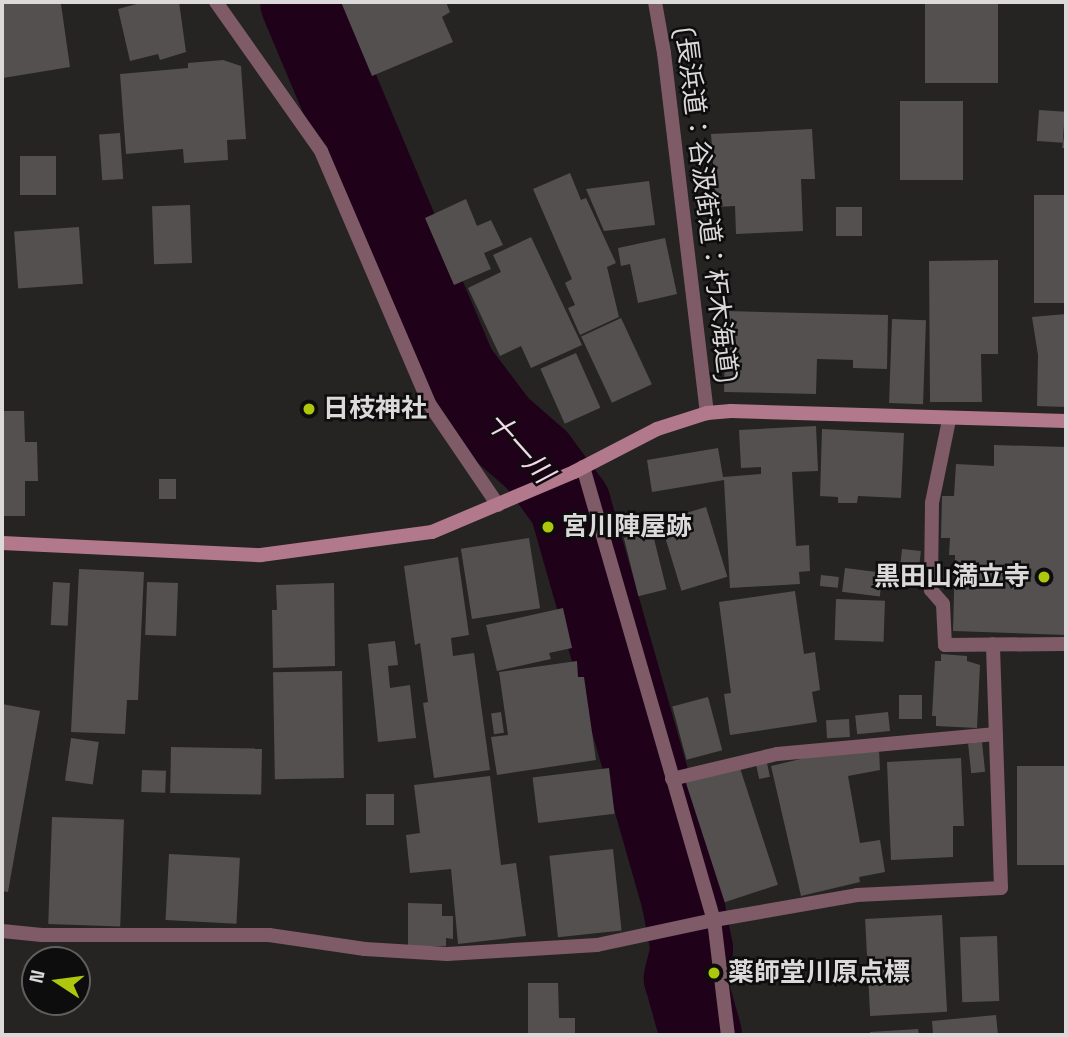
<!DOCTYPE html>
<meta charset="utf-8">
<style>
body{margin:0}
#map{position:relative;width:1068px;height:1037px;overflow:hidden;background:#262323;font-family:"Space Grotesk","Noto Sans JP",sans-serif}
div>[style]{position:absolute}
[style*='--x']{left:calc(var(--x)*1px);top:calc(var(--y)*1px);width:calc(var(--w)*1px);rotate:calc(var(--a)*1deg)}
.river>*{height:82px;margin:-41px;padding:0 41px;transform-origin:41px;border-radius:41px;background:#1f0219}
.building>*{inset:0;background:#54504f;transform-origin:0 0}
.lane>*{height:14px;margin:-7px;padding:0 7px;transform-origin:7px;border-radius:7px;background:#7e5b67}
.street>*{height:14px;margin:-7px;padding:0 7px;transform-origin:7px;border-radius:7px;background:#7e5b67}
.secondary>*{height:14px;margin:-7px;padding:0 7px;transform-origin:7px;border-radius:7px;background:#b2798d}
.dots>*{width:19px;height:19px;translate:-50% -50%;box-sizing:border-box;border:4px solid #0e0d0d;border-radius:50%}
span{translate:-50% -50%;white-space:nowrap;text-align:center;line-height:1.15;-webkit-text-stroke:5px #0e0d0d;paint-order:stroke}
.street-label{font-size:26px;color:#dbd9d9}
.poi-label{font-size:26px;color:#dbd9d9;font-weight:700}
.left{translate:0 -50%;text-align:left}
.right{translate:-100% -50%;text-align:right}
.water-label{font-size:28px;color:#fad3ef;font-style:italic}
.frame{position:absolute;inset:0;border:4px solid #dbd9d9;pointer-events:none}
.north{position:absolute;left:21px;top:946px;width:70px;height:70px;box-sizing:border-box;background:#0e0d0d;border:2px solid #605f5f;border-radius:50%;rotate:283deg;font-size:19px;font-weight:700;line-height:28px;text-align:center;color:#dbd9d9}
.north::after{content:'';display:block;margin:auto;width:24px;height:32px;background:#aec60b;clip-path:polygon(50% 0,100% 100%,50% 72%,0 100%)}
</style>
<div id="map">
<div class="river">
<i style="--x:301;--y:2;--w:399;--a:67.2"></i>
<i style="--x:456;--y:370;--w:70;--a:53.1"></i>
<i style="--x:498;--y:426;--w:52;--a:41.1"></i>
<i style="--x:537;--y:460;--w:56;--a:53.7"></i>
<i style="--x:570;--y:505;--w:409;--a:74.1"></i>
<i style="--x:682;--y:898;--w:52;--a:78.9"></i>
<i style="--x:692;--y:949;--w:30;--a:104"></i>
<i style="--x:685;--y:978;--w:59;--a:74.3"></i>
</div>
<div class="building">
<i style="clip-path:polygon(2px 2px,68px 2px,61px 4px,70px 67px,3px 78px)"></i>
<i style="clip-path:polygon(144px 2px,179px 2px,186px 52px,160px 60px,158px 54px,130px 61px,118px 9px)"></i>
<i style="clip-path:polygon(341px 2px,446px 2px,450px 12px,442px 17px,453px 42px,372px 76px)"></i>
<i style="left:925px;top:2px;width:73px;height:81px"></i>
<i style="clip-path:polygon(223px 60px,241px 66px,246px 139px,227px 140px,228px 160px,184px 163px,183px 149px,126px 154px,120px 74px,188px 68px,188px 63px)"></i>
<i style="left:900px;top:101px;width:63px;height:79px"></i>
<i style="left:1039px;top:110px;width:26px;height:31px;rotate:4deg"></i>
<i style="clip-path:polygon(812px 129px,815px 179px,801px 179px,803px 231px,736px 234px,735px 206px,716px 207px,711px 134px)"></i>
<i style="clip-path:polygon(1065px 130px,1066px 130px,1066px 148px,1062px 148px)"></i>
<i style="left:120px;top:133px;width:46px;height:21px;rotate:86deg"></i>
<i style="left:20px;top:156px;width:36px;height:39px"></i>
<i style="clip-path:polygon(570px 173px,581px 200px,586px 198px,616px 263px,607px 267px,619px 317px,580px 335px,568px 308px,575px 305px,565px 283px,572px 279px,533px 189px)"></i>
<i style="clip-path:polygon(649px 181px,655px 225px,604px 231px,586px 189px)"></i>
<i style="left:1034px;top:195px;width:32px;height:108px"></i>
<i style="clip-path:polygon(466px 199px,477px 226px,491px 220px,503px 245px,484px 253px,491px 269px,454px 285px,425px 218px)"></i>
<i style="left:190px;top:205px;width:58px;height:38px;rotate:88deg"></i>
<i style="left:836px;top:207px;width:26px;height:29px"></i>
<i style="left:79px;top:227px;width:57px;height:65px;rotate:86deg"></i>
<i style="clip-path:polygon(531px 237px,582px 345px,531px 368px,521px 346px,500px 356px,468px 288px,501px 272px,493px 255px)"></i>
<i style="clip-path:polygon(665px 238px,677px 294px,638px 303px,630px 264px,621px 266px,618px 248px)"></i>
<i style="clip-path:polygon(998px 260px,998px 354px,981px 354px,982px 402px,930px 402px,929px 261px)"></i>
<i style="clip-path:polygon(726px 311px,888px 315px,887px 369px,853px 368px,853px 360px,817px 359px,816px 394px,724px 392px)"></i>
<i style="clip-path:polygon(1066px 314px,1066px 407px,1037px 406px,1038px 355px,1032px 317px)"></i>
<i style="left:621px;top:318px;width:73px;height:44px;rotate:65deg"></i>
<i style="left:892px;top:319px;width:34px;height:84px;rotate:2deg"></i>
<i style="left:576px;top:353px;width:60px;height:39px;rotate:66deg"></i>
<i style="clip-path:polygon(2px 411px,24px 411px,25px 442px,37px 442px,38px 481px,25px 481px,25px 516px,2px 516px)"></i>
<i style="clip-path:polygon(816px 426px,818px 471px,792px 472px,796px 546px,809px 545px,810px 571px,799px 572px,800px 584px,730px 588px,724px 480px,652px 492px,647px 460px,718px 448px,723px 477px,761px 474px,761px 467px,741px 468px,739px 430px)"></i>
<i style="clip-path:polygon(822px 429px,904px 433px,901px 498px,858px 496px,857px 503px,838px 503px,838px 497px,820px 496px)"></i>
<i style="clip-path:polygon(994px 445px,1066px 447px,1066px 635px,953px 631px,955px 555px,949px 555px,950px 538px,941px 538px,942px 496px,954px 496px,956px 464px,994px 466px)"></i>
<i style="left:159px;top:479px;width:17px;height:20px"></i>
<i style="left:706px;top:507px;width:73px;height:48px;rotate:73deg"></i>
<i style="left:652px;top:531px;width:60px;height:29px;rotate:76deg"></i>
<i style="left:529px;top:538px;width:71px;height:69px;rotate:81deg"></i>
<i style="left:902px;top:549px;width:19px;height:24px;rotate:6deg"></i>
<i style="clip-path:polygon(458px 557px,469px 635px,451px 638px,453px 656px,474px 653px,490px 770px,434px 778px,423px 703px,428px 702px,420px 643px,415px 645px,404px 566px)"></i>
<i style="left:845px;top:568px;width:38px;height:24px;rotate:7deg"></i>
<i style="clip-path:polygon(79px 569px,144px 572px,138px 700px,127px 700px,125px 734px,71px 732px)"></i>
<i style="left:821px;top:575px;width:18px;height:11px;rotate:6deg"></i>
<i style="left:53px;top:582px;width:17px;height:43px;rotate:3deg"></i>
<i style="left:147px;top:582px;width:31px;height:53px;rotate:2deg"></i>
<i style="clip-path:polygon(334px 583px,335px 666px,273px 668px,272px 610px,277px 610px,276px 585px)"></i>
<i style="clip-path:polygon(795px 591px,804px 654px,815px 652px,820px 690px,812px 692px,817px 722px,730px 735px,724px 694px,731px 693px,719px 602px)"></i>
<i style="left:836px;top:599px;width:49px;height:41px;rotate:2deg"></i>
<i style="clip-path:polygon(563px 608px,572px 648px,549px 653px,551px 659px,497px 671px,486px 625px)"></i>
<i style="clip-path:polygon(395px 641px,398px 665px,388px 666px,390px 688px,410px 685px,416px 738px,378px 742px,368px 644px)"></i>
<i style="clip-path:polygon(941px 654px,967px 656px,967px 661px,980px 665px,977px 728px,936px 726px,936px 716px,932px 716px,935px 661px,941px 661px)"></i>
<i style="clip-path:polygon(577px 661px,578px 677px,584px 677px,596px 760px,497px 775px,491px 737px,508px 735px,499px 672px)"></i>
<i style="left:342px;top:671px;width:107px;height:69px;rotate:89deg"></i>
<i style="left:899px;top:695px;width:23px;height:24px"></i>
<i style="left:708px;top:697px;width:55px;height:37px;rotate:75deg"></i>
<i style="clip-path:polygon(2px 704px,40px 711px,8px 892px,2px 891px)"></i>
<i style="left:501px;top:712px;width:21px;height:10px;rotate:82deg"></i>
<i style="left:888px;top:712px;width:19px;height:33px;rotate:84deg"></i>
<i style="left:849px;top:719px;width:18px;height:23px;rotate:87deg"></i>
<i style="left:71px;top:738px;width:28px;height:43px;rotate:8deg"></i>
<i style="left:982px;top:742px;width:30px;height:14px;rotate:84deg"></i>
<i style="left:171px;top:747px;width:91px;height:46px;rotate:1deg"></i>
<i style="clip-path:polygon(879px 749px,880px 770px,848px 776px,860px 843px,880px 840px,885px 872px,859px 877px,860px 882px,801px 896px,771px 766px,830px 752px)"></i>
<i style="clip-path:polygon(961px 758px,964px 826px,953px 826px,953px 857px,891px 860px,887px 762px)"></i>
<i style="left:767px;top:763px;width:14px;height:11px;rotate:78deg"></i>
<i style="left:739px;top:765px;width:126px;height:56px;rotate:72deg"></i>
<i style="left:1066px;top:766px;width:99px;height:49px;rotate:90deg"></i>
<i style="left:609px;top:768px;width:46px;height:77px;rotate:83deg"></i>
<i style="left:142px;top:770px;width:24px;height:22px;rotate:2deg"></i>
<i style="clip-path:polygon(490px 776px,501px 865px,516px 863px,526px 936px,458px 944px,451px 869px,410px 873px,406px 835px,420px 833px,414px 785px)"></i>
<i style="left:366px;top:794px;width:28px;height:31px"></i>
<i style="left:52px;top:817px;width:72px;height:107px;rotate:2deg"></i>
<i style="left:613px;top:849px;width:82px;height:64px;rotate:84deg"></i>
<i style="left:169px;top:854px;width:71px;height:66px;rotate:3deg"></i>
<i style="clip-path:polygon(408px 903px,442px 904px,442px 916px,453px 916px,453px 939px,446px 938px,446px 946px,408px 946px)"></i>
<i style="left:942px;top:915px;width:97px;height:77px;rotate:87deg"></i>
<i style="left:997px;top:936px;width:65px;height:37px;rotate:88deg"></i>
<i style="clip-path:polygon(528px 983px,558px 983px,559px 1018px,575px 1018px,575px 1035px,528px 1035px)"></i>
<i style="clip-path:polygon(996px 1015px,998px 1035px,933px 1035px,932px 1021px)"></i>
<i style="clip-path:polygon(918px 1029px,919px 1035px,870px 1035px,870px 1032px)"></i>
</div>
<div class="lane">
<i style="--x:949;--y:420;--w:85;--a:101.6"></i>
<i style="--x:932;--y:503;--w:87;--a:90.7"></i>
<i style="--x:931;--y:590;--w:18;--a:49"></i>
<i style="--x:943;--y:604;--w:41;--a:87.2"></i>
<i style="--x:945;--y:645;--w:121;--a:-0.5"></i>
<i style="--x:672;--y:779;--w:108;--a:-13.4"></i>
<i style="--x:777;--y:754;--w:220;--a:-5.2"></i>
<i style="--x:2;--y:931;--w:40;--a:5.7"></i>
<i style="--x:42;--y:935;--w:227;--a:0"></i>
<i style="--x:269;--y:935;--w:97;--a:8.3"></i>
<i style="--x:365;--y:949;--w:82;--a:3.5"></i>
<i style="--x:447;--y:954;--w:150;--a:-3.4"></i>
<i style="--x:597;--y:945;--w:120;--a:-12.1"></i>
<i style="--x:714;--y:920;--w:145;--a:-9.9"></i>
<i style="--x:857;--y:895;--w:144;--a:-2.8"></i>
<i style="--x:1001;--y:888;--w:244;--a:-91.9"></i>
</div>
<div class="street">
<i style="--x:216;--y:2;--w:182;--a:54.8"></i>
<i style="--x:321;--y:151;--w:276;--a:66.8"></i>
<i style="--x:430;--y:405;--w:121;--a:55.8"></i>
<i style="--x:655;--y:2;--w:52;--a:80"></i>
<i style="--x:664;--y:53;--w:363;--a:83.2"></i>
<i style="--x:583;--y:467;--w:472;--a:73.9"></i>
<i style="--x:714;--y:920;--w:116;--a:83.1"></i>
</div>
<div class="secondary">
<i style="--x:2;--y:543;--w:259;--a:2.7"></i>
<i style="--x:261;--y:555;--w:173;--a:-7.7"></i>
<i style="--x:432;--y:532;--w:154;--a:-22.9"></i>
<i style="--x:574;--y:472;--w:93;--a:-27.4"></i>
<i style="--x:657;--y:429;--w:52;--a:-17.7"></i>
<i style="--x:707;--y:413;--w:24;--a:-5"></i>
<i style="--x:731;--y:411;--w:335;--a:1.7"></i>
</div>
<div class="dots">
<i style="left:309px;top:409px;background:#aec60b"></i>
<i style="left:548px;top:527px;background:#aec60b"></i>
<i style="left:1044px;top:577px;background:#aec60b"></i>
<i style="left:714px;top:973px;background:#aec60b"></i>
</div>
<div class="street-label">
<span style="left:706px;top:205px;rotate:83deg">(長浜道：谷汲街道：朽木海道)</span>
</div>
<div class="poi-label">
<span class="left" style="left:323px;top:409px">日枝神社</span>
<span class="left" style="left:562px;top:527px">宮川陣屋跡</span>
<span class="right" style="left:1030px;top:577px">黒田山満立寺</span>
<span class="left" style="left:728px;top:973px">薬師堂川原点標</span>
</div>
<div class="water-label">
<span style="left:520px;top:447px;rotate:48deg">十一川</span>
</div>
<div class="frame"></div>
<div class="north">N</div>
</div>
